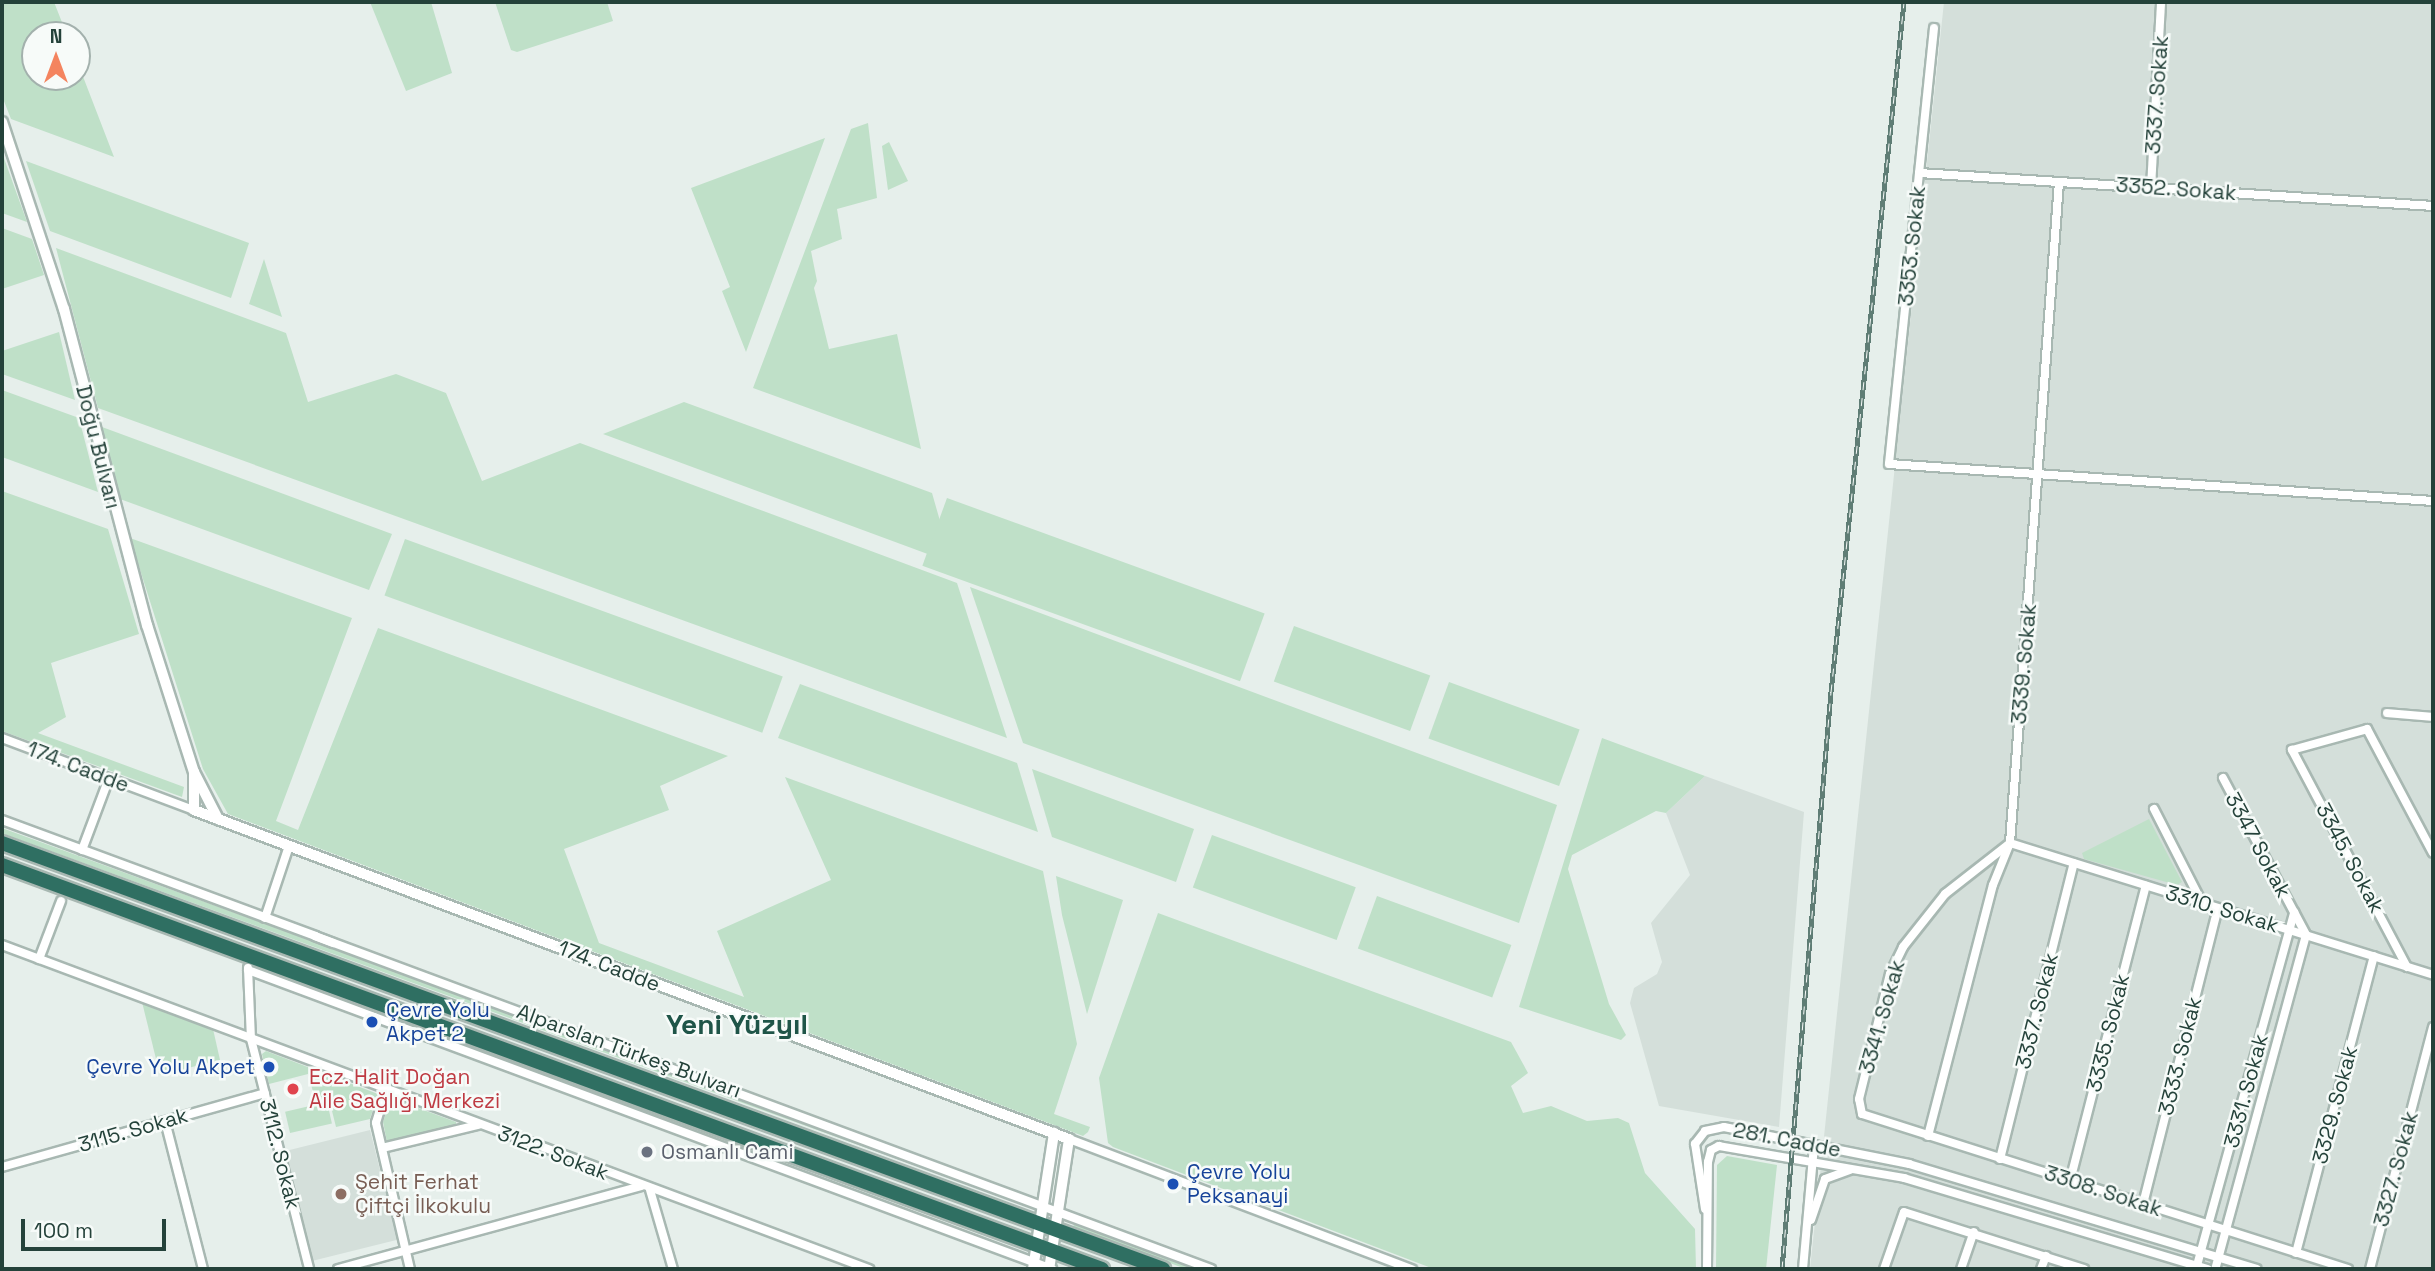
<!DOCTYPE html>
<meta charset="utf-8">
<style>
body{margin:0}
#map{position:relative;width:2435px;height:1271px;overflow:hidden;background:#e6efeb;font-family:"Space Grotesk",sans-serif}
div>[style]{position:absolute}
[style*='--x']{left:calc(var(--x)*1px);top:calc(var(--y)*1px);width:calc(var(--w)*1px);rotate:calc(var(--a)*1deg)}
.built>*{inset:0;background:#d4dfda;transform-origin:0 0}
.green>*{inset:0;background:#bfe0c8;transform-origin:0 0}
.roads{filter:drop-shadow(2px 0 #a8b8b2) drop-shadow(-2px 0 #a8b8b2) drop-shadow(0 2px #a8b8b2) drop-shadow(0 -2px #a8b8b2)}
.street>*{height:8px;margin:-4px;padding:0 4px;transform-origin:4px;border-radius:4px;background:#fff}
.secondary>*{height:10px;margin:-5px;padding:0 5px;transform-origin:5px;border-radius:5px;background:#fff}
.highway>*{height:14px;margin:-7px;padding:0 7px;transform-origin:7px;border-radius:7px;background:#2f6f62}
.rail>*{height:5px;margin-top:-2.5px;transform-origin:0;background:repeating-linear-gradient(90deg,#f7fbf9 0 8px,#5f7d75 0 16px);box-sizing:border-box;border-block:2px solid #5f7d75}
.dots>*{width:19px;height:19px;translate:-50% -50%;box-sizing:border-box;border:4px solid #f7fbf9;border-radius:50%}
span{translate:-50% -50%;white-space:nowrap;text-align:center;line-height:1.15;-webkit-text-stroke:5px #f7fbf9;paint-order:stroke}
.street-label{font-size:21px;color:#24423a}
.transit-label{font-size:21px;color:#164399}
.left{translate:0 -50%;text-align:left}
.right{translate:-100% -50%;text-align:right}
.health-label{font-size:21px;color:#be3a42}
.worship-label{font-size:21px;color:#5b616d}
.education-label{font-size:21px;color:#785e54}
.district-label{font-size:28px;color:#1f5548;font-weight:700}
.frame{position:absolute;inset:0;border:4px solid #24423a;pointer-events:none}
.north{position:absolute;left:21px;top:21px;width:70px;height:70px;box-sizing:border-box;background:#f7fbf9;border:2px solid #a3b1ad;border-radius:50%;rotate:0deg;font-size:19px;font-weight:700;line-height:28px;text-align:center;color:#24423a}
.north::after{content:'';display:block;margin:auto;width:24px;height:32px;background:#f4845f;clip-path:polygon(50% 0,100% 100%,50% 72%,0 100%)}
.scale{position:absolute;left:21px;top:1219px;width:145px;height:32px;box-sizing:border-box;border:4px solid #24423a;border-top:0;padding-left:9px;font-size:21px;line-height:24px;white-space:nowrap;color:#24423a;-webkit-text-stroke:5px #f7fbf9;paint-order:stroke}
</style>
<div id="map">
<div class="built">
<i style="clip-path:polygon(1944px 2px,2433px 2px,2433px 1269px,1810px 1269px)"></i>
<i style="clip-path:polygon(1705px 776px,1804px 812px,1779px 1127px,1659px 1106px,1630px 1003px,1634px 988px,1657px 974px,1662px 962px,1651px 923px,1690px 875px,1666px 813px)"></i>
<i style="left:370px;top:1130px;width:113px;height:87px;rotate:76deg"></i>
</div>
<div class="green">
<i style="clip-path:polygon(2px 2px,54px 2px,67px 35px,35px 35px,35px 77px,77px 77px,77px 61px,114px 157px,11px 119px,2px 96px)"></i>
<i style="clip-path:polygon(370px 2px,431px 2px,452px 73px,406px 91px)"></i>
<i style="clip-path:polygon(495px 2px,607px 2px,613px 21px,517px 52px,511px 50px)"></i>
<i style="clip-path:polygon(868px 123px,877px 198px,837px 209px,842px 239px,811px 251px,817px 281px,814px 288px,829px 349px,897px 334px,921px 449px,753px 388px,851px 129px)"></i>
<i style="clip-path:polygon(825px 138px,746px 352px,722px 291px,730px 287px,691px 188px)"></i>
<i style="clip-path:polygon(889px 142px,908px 181px,888px 190px,882px 146px)"></i>
<i style="clip-path:polygon(2px 152px,5px 161px,27px 222px,2px 213px)"></i>
<i style="clip-path:polygon(26px 161px,249px 243px,231px 298px,50px 231px)"></i>
<i style="clip-path:polygon(2px 228px,32px 239px,44px 275px,2px 289px)"></i>
<i style="clip-path:polygon(56px 248px,286px 333px,308px 402px,396px 374px,446px 393px,482px 481px,580px 443px,957px 583px,1007px 738px,98px 408px)"></i>
<i style="clip-path:polygon(264px 259px,282px 317px,249px 304px)"></i>
<i style="clip-path:polygon(59px 332px,75px 400px,2px 374px,2px 351px)"></i>
<i style="clip-path:polygon(2px 390px,79px 418px,98px 492px,2px 457px)"></i>
<i style="clip-path:polygon(684px 402px,932px 493px,952px 563px,603px 434px)"></i>
<i style="clip-path:polygon(102px 427px,392px 534px,369px 590px,120px 499px)"></i>
<i style="clip-path:polygon(2px 491px,108px 529px,139px 634px,51px 663px,66px 717px,38px 733px,184px 787px,182px 797px,2px 731px)"></i>
<i style="left:947px;top:498px;width:338px;height:72px;rotate:20deg"></i>
<i style="clip-path:polygon(130px 538px,352px 618px,276px 821px,298px 830px,378px 628px,728px 756px,660px 786px,669px 810px,564px 849px,599px 943px,744px 997px,717px 931px,831px 880px,785px 777px,1043px 871px,1077px 1044px,1054px 1114px,1090px 1127px,1088px 1132px,1083px 1136px,228px 814px,203px 769px)"></i>
<i style="left:405px;top:539px;width:402px;height:60px;rotate:20deg"></i>
<i style="clip-path:polygon(970px 587px,1557px 805px,1519px 923px,1023px 743px)"></i>
<i style="left:1294px;top:626px;width:145px;height:59px;rotate:20deg"></i>
<i style="left:1449px;top:682px;width:139px;height:60px;rotate:20deg"></i>
<i style="clip-path:polygon(800px 684px,1017px 763px,1038px 832px,778px 738px)"></i>
<i style="clip-path:polygon(1602px 738px,1705px 776px,1666px 813px,1656px 811px,1572px 855px,1568px 869px,1609px 1004px,1626px 1035px,1621px 1040px,1519px 1007px)"></i>
<i style="clip-path:polygon(1032px 769px,1194px 829px,1176px 882px,1052px 837px)"></i>
<i style="clip-path:polygon(2149px 819px,2182px 882px,2177px 885px,2084px 859px,2082px 853px)"></i>
<i style="left:2px;top:828px;width:1099px;height:5px;rotate:20deg"></i>
<i style="left:1212px;top:835px;width:153px;height:56px;rotate:20deg"></i>
<i style="clip-path:polygon(1056px 876px,1123px 900px,1087px 1014px,1062px 915px)"></i>
<i style="left:1377px;top:896px;width:143px;height:56px;rotate:20deg"></i>
<i style="clip-path:polygon(1158px 913px,1511px 1042px,1528px 1073px,1511px 1086px,1523px 1113px,1551px 1106px,1587px 1121px,1618px 1118px,1629px 1123px,1645px 1173px,1695px 1229px,1696px 1269px,1434px 1269px,1113px 1147px,1108px 1143px,1099px 1078px)"></i>
<i style="clip-path:polygon(142px 1002px,213px 1029px,220px 1060px,160px 1075px)"></i>
<i style="clip-path:polygon(266px 1051px,378px 1094px,370px 1119px,336px 1127px,329px 1099px,316px 1102px,308px 1074px,269px 1084px,262px 1054px)"></i>
<i style="clip-path:polygon(391px 1098px,456px 1122px,456px 1126px,387px 1142px,383px 1122px)"></i>
<i style="left:327px;top:1102px;width:22px;height:43px;rotate:77deg"></i>
<i style="clip-path:polygon(1727px 1156px,1777px 1165px,1766px 1269px,1716px 1269px,1717px 1165px)"></i>
<i style="clip-path:polygon(1074px 1224px,1198px 1269px,1186px 1269px,1073px 1227px)"></i>
</div>
<div class="roads">
<div class="street">
<i style="--x:1934;--y:28;--w:438;--a:95.9"></i>
<i style="--x:1889;--y:464;--w:545;--a:3.89"></i>
<i style="--x:1919;--y:173;--w:515;--a:3.67"></i>
<i style="--x:2151;--y:188;--w:186;--a:-86.9"></i>
<i style="--x:2387;--y:713;--w:46;--a:5"></i>
<i style="--x:2;--y:738;--w:205;--a:20.6"></i>
<i style="--x:2223;--y:778;--w:152;--a:62.1"></i>
<i style="--x:2154;--y:809;--w:106;--a:62.9"></i>
<i style="--x:2;--y:820;--w:334;--a:20.3"></i>
<i style="--x:82;--y:850;--w:77;--a:-69.4"></i>
<i style="--x:265;--y:918;--w:76;--a:-71.6"></i>
<i style="--x:333;--y:943;--w:19;--a:-159"></i>
<i style="--x:315;--y:936;--w:956;--a:20.39"></i>
<i style="--x:2;--y:945;--w:926;--a:20.49"></i>
<i style="--x:39;--y:959;--w:62;--a:-69.2"></i>
<i style="--x:2407;--y:967;--w:246;--a:-117.9"></i>
<i style="--x:2292;--y:750;--w:78;--a:-15.6"></i>
<i style="--x:2367;--y:729;--w:140;--a:62"></i>
<i style="--x:248;--y:968;--w:71;--a:87.6"></i>
<i style="--x:251;--y:1039;--w:237;--a:75.8"></i>
<i style="--x:248;--y:970;--w:858;--a:20.4"></i>
<i style="--x:386;--y:1090;--w:34;--a:107"></i>
<i style="--x:376;--y:1123;--w:150;--a:76.9"></i>
<i style="--x:165;--y:1121;--w:153;--a:75.6"></i>
<i style="--x:1928;--y:1136;--w:259;--a:-75.5"></i>
<i style="--x:1993;--y:885;--w:45;--a:-68"></i>
<i style="--x:2010;--y:843;--w:663;--a:-85.76"></i>
<i style="--x:1069;--y:1139;--w:367;--a:20.8"></i>
<i style="--x:382;--y:1148;--w:99;--a:-13.5"></i>
<i style="--x:2000;--y:1159;--w:305;--a:-76"></i>
<i style="--x:2;--y:1167;--w:273;--a:-15.7"></i>
<i style="--x:2070;--y:1181;--w:305;--a:-75.6"></i>
<i style="--x:650;--y:1190;--w:82;--a:73.8"></i>
<i style="--x:2143;--y:1204;--w:305;--a:-75.8"></i>
<i style="--x:1705;--y:1209;--w:66;--a:-98.7"></i>
<i style="--x:1695;--y:1144;--w:16;--a:-52"></i>
<i style="--x:1705;--y:1131;--w:19;--a:-12"></i>
<i style="--x:1724;--y:1127;--w:189;--a:11.3"></i>
<i style="--x:1909;--y:1164;--w:363;--a:16.8"></i>
<i style="--x:1811;--y:1220;--w:43;--a:-71.1"></i>
<i style="--x:1825;--y:1179;--w:27;--a:-20"></i>
<i style="--x:2296;--y:1253;--w:307;--a:-75.3"></i>
<i style="--x:338;--y:1269;--w:315;--a:-15.3"></i>
<i style="--x:1707;--y:1269;--w:107;--a:-89.5"></i>
<i style="--x:1708;--y:1162;--w:12;--a:-76"></i>
<i style="--x:1711;--y:1150;--w:9;--a:-27"></i>
<i style="--x:1719;--y:1146;--w:188;--a:9.8"></i>
<i style="--x:1904;--y:1178;--w:317;--a:16.7"></i>
<i style="--x:1803;--y:1269;--w:124;--a:-84.9"></i>
<i style="--x:1884;--y:1269;--w:60;--a:-70.7"></i>
<i style="--x:1904;--y:1212;--w:189;--a:17.6"></i>
<i style="--x:1961;--y:1269;--w:39;--a:-71"></i>
<i style="--x:2041;--y:1269;--w:14;--a:-69"></i>
<i style="--x:2196;--y:1269;--w:370;--a:-74.6"></i>
<i style="--x:2294;--y:912;--w:26;--a:62"></i>
<i style="--x:2306;--y:935;--w:346;--a:105.2"></i>
<i style="--x:2348;--y:1269;--w:510;--a:-162.31"></i>
<i style="--x:1862;--y:1114;--w:15;--a:-101"></i>
<i style="--x:1859;--y:1099;--w:129;--a:-76.1"></i>
<i style="--x:1890;--y:974;--w:30;--a:-64"></i>
<i style="--x:1903;--y:947;--w:68;--a:-51.6"></i>
<i style="--x:1945;--y:894;--w:83;--a:-38.1"></i>
<i style="--x:2010;--y:843;--w:443;--a:17.3"></i>
<i style="--x:2370;--y:1269;--w:250;--a:-75.4"></i>
</div>
<div class="secondary">
<i style="--x:2;--y:122;--w:197;--a:71.7"></i>
<i style="--x:64;--y:309;--w:327;--a:75.3"></i>
<i style="--x:147;--y:625;--w:154;--a:72.3"></i>
<i style="--x:194;--y:772;--w:53;--a:62.9"></i>
<i style="--x:194;--y:772;--w:38;--a:90"></i>
<i style="--x:194;--y:810;--w:935;--a:20.61"></i>
<i style="--x:1069;--y:1139;--w:132;--a:98.7"></i>
<i style="--x:1033;--y:1269;--w:138;--a:-81.2"></i>
</div>
<div class="highway">
<i style="--x:2;--y:843;--w:1237;--a:20.15"></i>
<i style="--x:2;--y:865;--w:1172;--a:20.17"></i>
</div>
</div>
<div class="rail">
<i style="--x:1782;--y:1269;--w:579;--a:-85.15"></i>
<i style="--x:1831;--y:692;--w:694;--a:-83.96"></i>
</div>
<div class="dots">
<i style="left:372px;top:1022px;background:#1a4fb4"></i>
<i style="left:269px;top:1067px;background:#1a4fb4"></i>
<i style="left:293px;top:1089px;background:#e0444e"></i>
<i style="left:647px;top:1152px;background:#6b7280"></i>
<i style="left:1173px;top:1184px;background:#1a4fb4"></i>
<i style="left:341px;top:1194px;background:#8d6e63"></i>
</div>
<div class="street-label">
<span style="left:2157px;top:95px;rotate:-86deg">3337. Sokak</span>
<span style="left:2176px;top:189px;rotate:4deg">3352. Sokak</span>
<span style="left:1912px;top:246px;rotate:-84deg">3353. Sokak</span>
<span style="left:98px;top:447px;rotate:76deg">Doğu Bulvarı</span>
<span style="left:2024px;top:664px;rotate:-85deg">3339. Sokak</span>
<span style="left:78px;top:767px;rotate:21deg">174. Cadde</span>
<span style="left:2258px;top:845px;rotate:62deg">3347 Sokak</span>
<span style="left:2350px;top:858px;rotate:62deg">3345. Sokak</span>
<span style="left:2222px;top:909px;rotate:17deg">3310. Sokak</span>
<span style="left:609px;top:966px;rotate:21deg">174. Cadde</span>
<span style="left:2037px;top:1011px;rotate:-76deg">3337. Sokak</span>
<span style="left:1882px;top:1017px;rotate:-74deg">3341. Sokak</span>
<span style="left:2108px;top:1033px;rotate:-76deg">3335. Sokak</span>
<span style="left:629px;top:1051px;rotate:20deg">Alparslan Türkeş Bulvarı</span>
<span style="left:2180px;top:1056px;rotate:-76deg">3333. Sokak</span>
<span style="left:2246px;top:1091px;rotate:-75deg">3331. Sokak</span>
<span style="left:2335px;top:1105px;rotate:-75deg">3329. Sokak</span>
<span style="left:133px;top:1130px;rotate:-16deg">3115. Sokak</span>
<span style="left:1787px;top:1140px;rotate:11deg">281. Cadde</span>
<span style="left:553px;top:1153px;rotate:21deg">3122. Sokak</span>
<span style="left:280px;top:1154px;rotate:76deg">3112. Sokak</span>
<span style="left:2396px;top:1169px;rotate:-75deg">3327. Sokak</span>
<span style="left:2103px;top:1191px;rotate:18deg">3308. Sokak</span>
</div>
<div class="transit-label">
<span class="left" style="left:386px;top:1022px">Çevre Yolu<br>Akpet 2</span>
<span class="right" style="left:255px;top:1067px">Çevre Yolu Akpet</span>
<span class="left" style="left:1187px;top:1184px">Çevre Yolu<br>Peksanayi</span>
</div>
<div class="health-label">
<span class="left" style="left:309px;top:1089px">Ecz. Halit Doğan<br>Aile Sağlığı Merkezi</span>
</div>
<div class="worship-label">
<span class="left" style="left:661px;top:1152px">Osmanlı Cami</span>
</div>
<div class="education-label">
<span class="left" style="left:355px;top:1194px">Şehit Ferhat<br>Çiftçi İlkokulu</span>
</div>
<div class="district-label">
<span style="left:737px;top:1024px">Yeni Yüzyıl</span>
</div>
<div class="frame"></div>
<div class="north">N</div>
<div class="scale">100 m</div>
</div>
